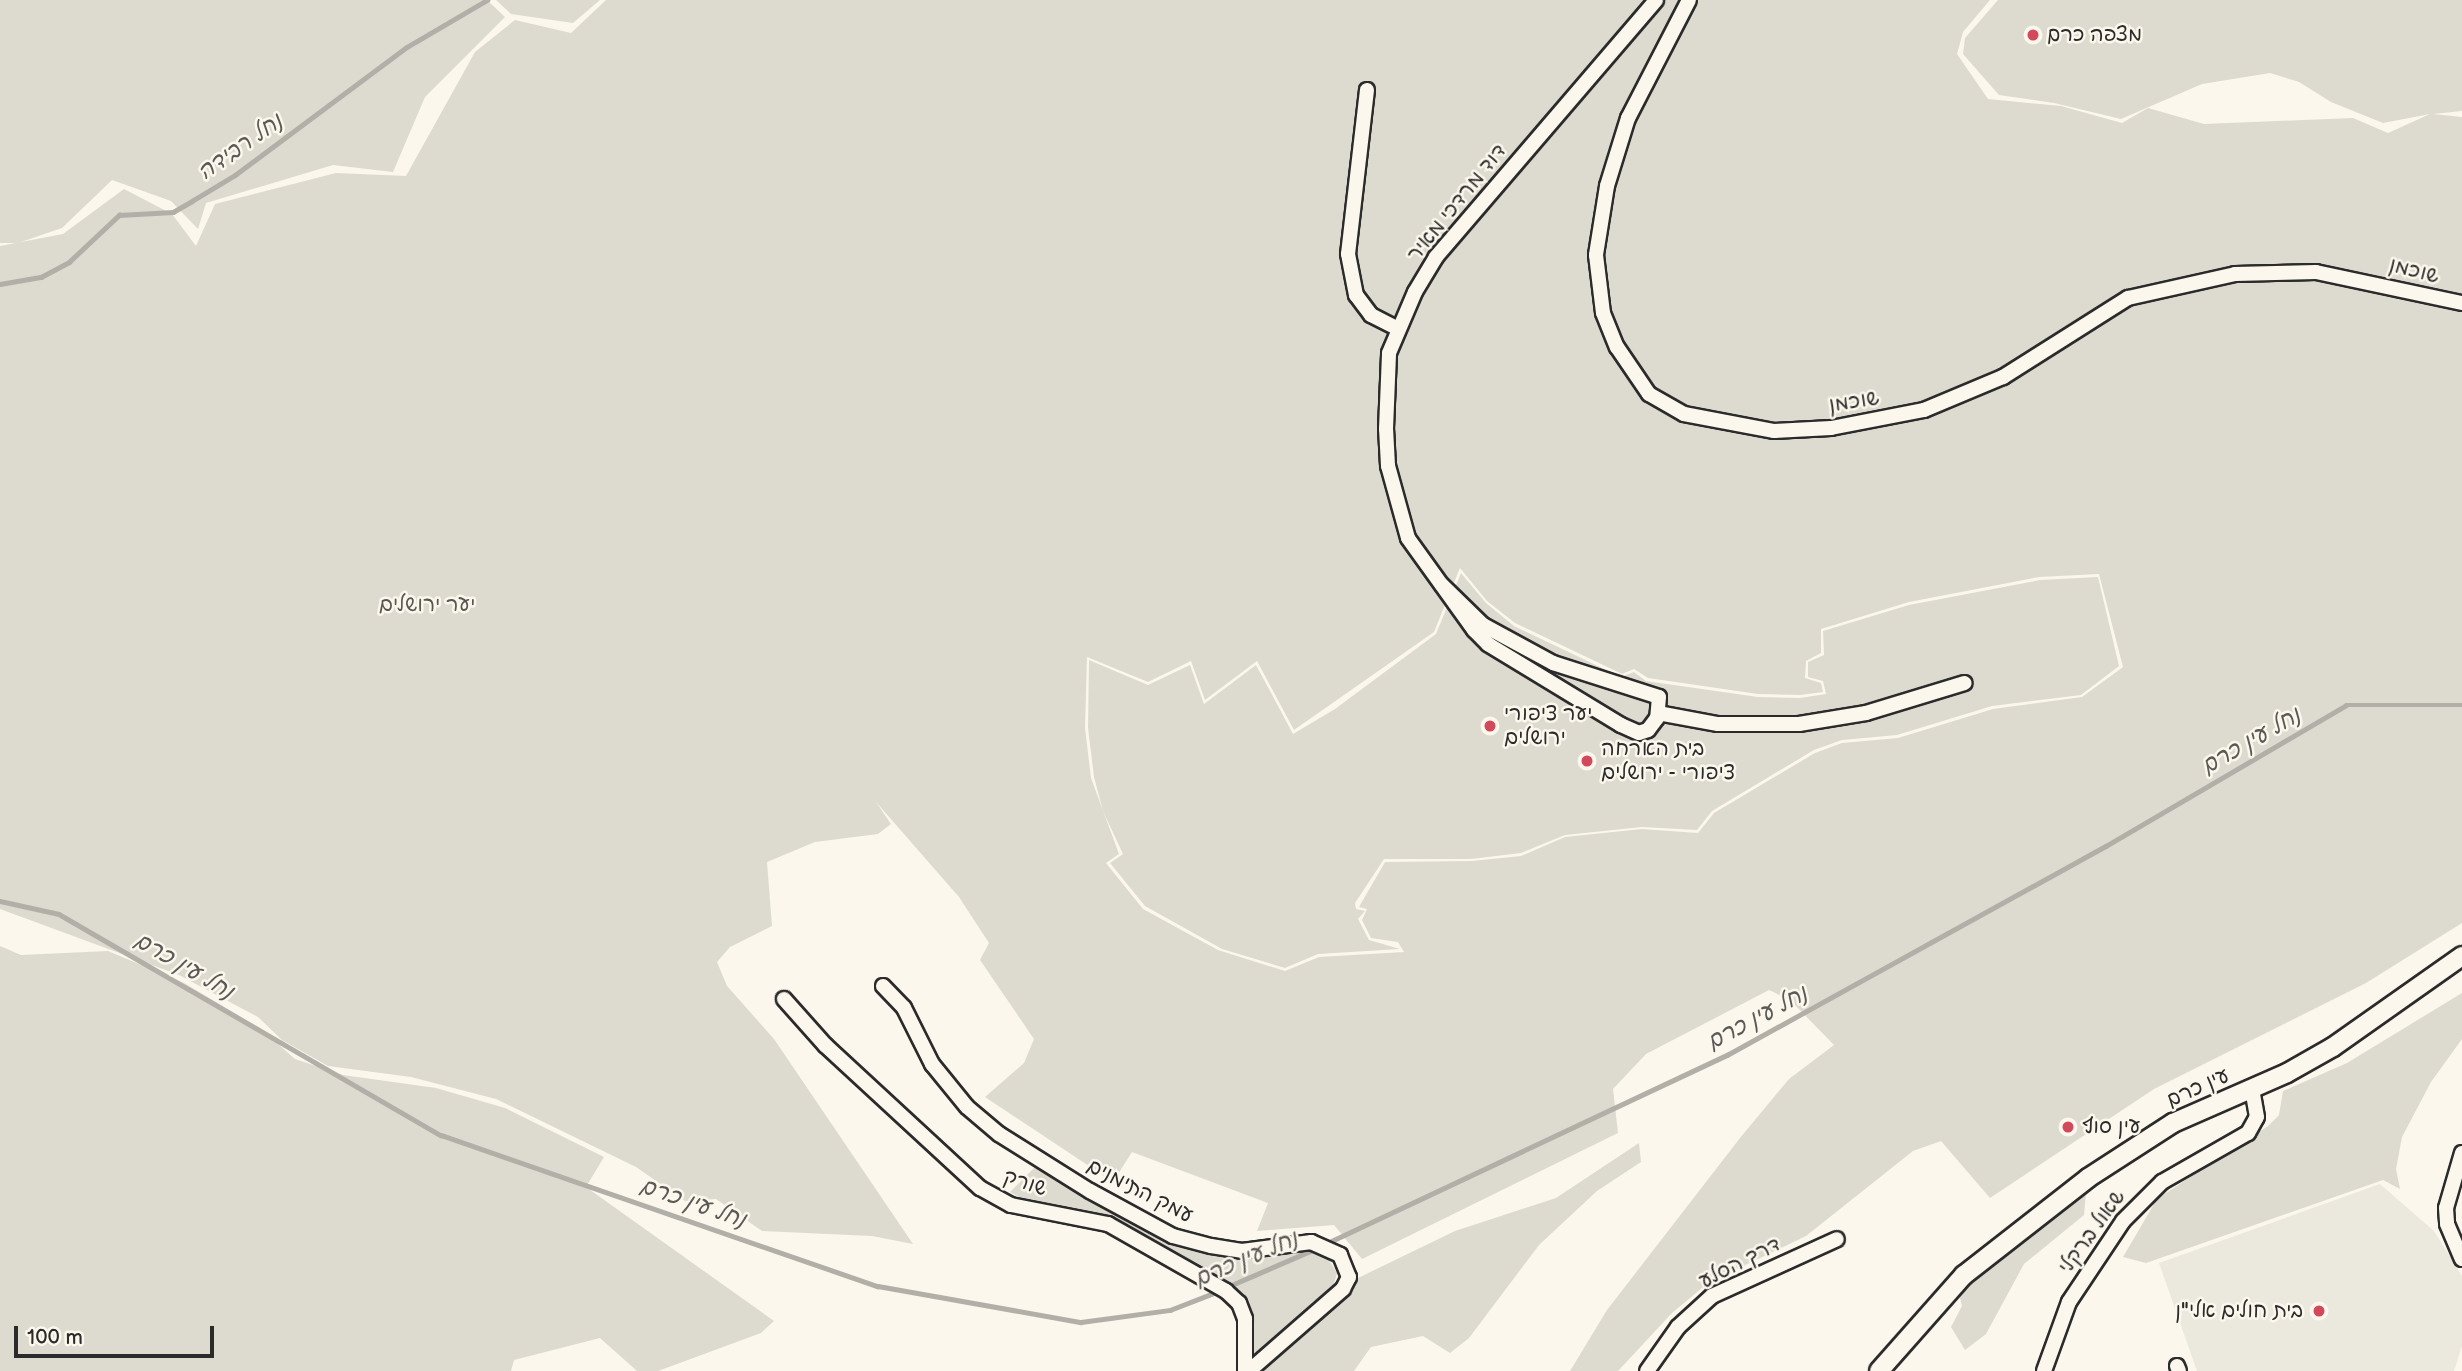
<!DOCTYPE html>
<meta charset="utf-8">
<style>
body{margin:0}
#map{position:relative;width:2462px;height:1371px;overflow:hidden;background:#fbf7ec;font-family:"Balsamiq Sans","Playpen Sans Hebrew",sans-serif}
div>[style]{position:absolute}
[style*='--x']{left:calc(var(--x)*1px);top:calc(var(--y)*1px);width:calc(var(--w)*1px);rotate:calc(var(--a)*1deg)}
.built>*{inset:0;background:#ebe8de}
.green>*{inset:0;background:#dddad0}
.stream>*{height:4.5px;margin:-2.25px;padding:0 2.25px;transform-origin:2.25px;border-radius:2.25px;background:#b1afa7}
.roads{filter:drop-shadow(2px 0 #2b2b2b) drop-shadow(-2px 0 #2b2b2b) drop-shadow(0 2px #2b2b2b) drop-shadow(0 -2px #2b2b2b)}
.minor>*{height:14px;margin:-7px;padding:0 7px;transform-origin:7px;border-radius:7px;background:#fbf7ec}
.major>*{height:18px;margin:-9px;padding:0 9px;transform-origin:9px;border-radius:9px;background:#fbf7ec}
.dots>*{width:19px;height:19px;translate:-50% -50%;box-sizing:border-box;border:4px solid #fbf7ec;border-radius:50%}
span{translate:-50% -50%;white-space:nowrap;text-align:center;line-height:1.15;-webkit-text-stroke:5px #fbf7ec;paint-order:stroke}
.poi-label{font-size:21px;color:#2b2b2b}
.left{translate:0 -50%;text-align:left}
.right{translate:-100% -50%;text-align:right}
.street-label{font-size:21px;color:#2b2b2b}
.park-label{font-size:21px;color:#585754}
.water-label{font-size:23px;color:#5a5956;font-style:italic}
.scale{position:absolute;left:14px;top:1326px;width:200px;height:32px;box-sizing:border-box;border:4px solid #2b2b2b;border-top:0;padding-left:9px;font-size:21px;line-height:24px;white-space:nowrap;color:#2b2b2b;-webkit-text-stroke:5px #fbf7ec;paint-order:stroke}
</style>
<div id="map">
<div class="built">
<i style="clip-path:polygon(2380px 1184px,2434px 1231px,2462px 1276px,2462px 1346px,2454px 1371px,2197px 1371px,2159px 1263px)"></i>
</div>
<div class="green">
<i style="clip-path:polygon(0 0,487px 0,505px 17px,425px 97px,393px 172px,333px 165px,206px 203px,198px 229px,171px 201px,112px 180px,62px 228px,18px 243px,0 243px)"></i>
<i style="clip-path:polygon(496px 0,600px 0,573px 23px,511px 14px)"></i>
<i style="clip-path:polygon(evenodd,606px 0,1990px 0,1963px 32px,1957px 54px,1988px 99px,2061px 106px,2122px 123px,2148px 108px,2204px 124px,2353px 118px,2388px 133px,2430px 114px,2383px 123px,2331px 102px,2299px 82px,2270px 73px,2202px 84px,2121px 119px,2054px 103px,1999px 95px,1963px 54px,1965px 38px,1998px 0,2462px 0,2462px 111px,2433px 114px,2462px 117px,2462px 923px,2366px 983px,2154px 1089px,1990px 1198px,1941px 1141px,1913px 1151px,1806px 1236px,1708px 1283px,1672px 1313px,1618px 1371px,1570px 1371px,1607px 1310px,1740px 1138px,1789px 1079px,1834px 1045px,1790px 1000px,1769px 990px,1646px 1054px,1613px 1089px,1618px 1133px,1362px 1259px,1334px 1225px,1257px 1231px,1268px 1203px,1132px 1152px,1113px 1182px,985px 1097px,1024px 1063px,1034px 1039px,980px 960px,989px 943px,959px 897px,876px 802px,891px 824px,878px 834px,815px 842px,767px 862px,772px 926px,730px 947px,717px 962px,727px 986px,774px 1039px,913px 1244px,872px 1236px,762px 1231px,716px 1199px,685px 1201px,636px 1167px,496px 1099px,411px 1077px,328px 1066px,282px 1040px,258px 1017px,179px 975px,0 909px,0 246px,63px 234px,124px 189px,172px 214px,196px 246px,215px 204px,336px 173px,406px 176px,475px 52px,515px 20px,571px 33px,606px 0,1460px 568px,1487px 601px,1515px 623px,1622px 674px,1634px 669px,1648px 678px,1758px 694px,1800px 695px,1823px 692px,1821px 683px,1805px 678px,1806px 661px,1821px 653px,1821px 629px,1909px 602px,2039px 577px,2099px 574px,2123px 667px,2082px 697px,1993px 709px,1898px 738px,1842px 743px,1815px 753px,1714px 813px,1698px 833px,1642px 829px,1565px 837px,1521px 856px,1472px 861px,1385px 862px,1359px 907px,1367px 909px,1362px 920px,1371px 938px,1398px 942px,1404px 952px,1319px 957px,1285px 971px,1218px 950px,1143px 909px,1106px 863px,1119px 854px,1091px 778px,1085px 728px,1087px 657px,1148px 682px,1191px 661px,1205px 700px,1257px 661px,1294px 730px,1434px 632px,1460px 568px)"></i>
<i style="clip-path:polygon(1461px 573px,1486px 603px,1514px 626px,1621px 677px,1634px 672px,1646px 681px,1758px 697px,1800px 698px,1826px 694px,1823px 681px,1808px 677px,1808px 662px,1824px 655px,1823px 631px,1909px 605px,2040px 580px,2098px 577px,2119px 666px,2081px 695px,1992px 706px,1897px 735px,1842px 740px,1814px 750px,1712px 811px,1697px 830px,1642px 827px,1565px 835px,1521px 853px,1471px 859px,1384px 859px,1355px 903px,1356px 909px,1365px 911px,1358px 919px,1369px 940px,1400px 949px,1318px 954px,1285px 968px,1222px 949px,1145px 906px,1110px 863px,1123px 854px,1103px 811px,1094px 777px,1088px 728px,1089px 660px,1148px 685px,1190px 665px,1204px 704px,1256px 665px,1293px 734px,1335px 709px,1436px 634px)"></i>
<i style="clip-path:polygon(0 946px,21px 955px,108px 951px,184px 983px,260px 1028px,295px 1059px,343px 1075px,436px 1088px,505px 1108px,604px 1157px,586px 1187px,774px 1321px,761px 1333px,658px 1371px,637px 1371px,600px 1338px,514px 1360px,511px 1371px,0 1371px)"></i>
<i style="clip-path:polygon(2462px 993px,2462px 1039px,2431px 1082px,2402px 1137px,2396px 1169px,2400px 1189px,2383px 1180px,2146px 1263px,2123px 1257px,2157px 1199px,2268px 1126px,2279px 1115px,2283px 1091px,2347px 1063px)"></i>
<i style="clip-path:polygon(1639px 1143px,1641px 1162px,1597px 1191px,1539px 1245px,1469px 1338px,1450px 1353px,1423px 1336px,1371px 1347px,1354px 1371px,1261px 1371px,1358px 1278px,1455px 1231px,1556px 1198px)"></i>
<i style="clip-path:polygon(1035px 1167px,1183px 1245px,1233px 1257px,1308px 1250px,1327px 1257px,1337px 1273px,1333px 1287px,1254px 1359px,1244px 1301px,1108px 1219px,1026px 1201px,1010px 1192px)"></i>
<i style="clip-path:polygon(2086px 1192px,2084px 1215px,2024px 1264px,1986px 1334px,1965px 1350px,1951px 1327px,1962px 1306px,1959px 1294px,1997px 1259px)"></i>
</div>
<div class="stream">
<i style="--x:0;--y:284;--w:42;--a:-9.7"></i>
<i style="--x:41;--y:277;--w:32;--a:-28"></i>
<i style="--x:69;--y:262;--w:69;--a:-43.2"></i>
<i style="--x:119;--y:215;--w:54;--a:-3.2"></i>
<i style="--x:173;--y:212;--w:22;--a:-30"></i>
<i style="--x:192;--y:201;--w:50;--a:-31.2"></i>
<i style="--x:235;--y:175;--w:214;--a:-36.7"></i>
<i style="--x:407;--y:47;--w:93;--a:-30.4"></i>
<i style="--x:0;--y:901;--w:60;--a:12.4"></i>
<i style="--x:59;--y:914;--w:441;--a:30.1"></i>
<i style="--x:441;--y:1135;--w:462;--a:19.1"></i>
<i style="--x:878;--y:1286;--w:206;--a:10.1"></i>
<i style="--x:1081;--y:1322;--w:90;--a:-7.7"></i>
<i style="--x:1170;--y:1310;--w:53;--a:-21.2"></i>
<i style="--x:1323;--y:1245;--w:446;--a:-25.2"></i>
<i style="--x:1727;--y:1055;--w:433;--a:-28.9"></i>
<i style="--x:2106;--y:846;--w:278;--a:-30.4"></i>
<i style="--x:2346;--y:705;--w:116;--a:0"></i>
<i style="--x:1227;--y:1287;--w:96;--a:-23.4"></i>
</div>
<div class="roads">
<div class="minor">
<i style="--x:1689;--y:0;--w:133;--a:117.3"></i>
<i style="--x:1628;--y:118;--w:71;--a:107.2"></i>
<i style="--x:1607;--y:186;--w:70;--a:99.1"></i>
<i style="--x:1596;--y:255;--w:58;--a:83.1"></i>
<i style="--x:1603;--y:313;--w:37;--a:68"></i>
<i style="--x:1617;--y:347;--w:57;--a:55.8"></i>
<i style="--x:1649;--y:394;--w:40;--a:29.7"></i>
<i style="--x:1684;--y:414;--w:92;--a:10.7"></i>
<i style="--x:1774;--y:431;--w:57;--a:-3"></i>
<i style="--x:1831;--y:428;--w:95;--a:-11"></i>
<i style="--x:1924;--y:410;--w:86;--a:-22.7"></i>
<i style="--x:2003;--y:377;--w:148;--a:-32.3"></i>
<i style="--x:2128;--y:298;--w:110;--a:-12.6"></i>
<i style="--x:2235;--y:274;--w:81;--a:-1.4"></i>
<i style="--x:2316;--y:272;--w:149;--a:12"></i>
<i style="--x:1367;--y:90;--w:165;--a:96.6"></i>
<i style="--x:1348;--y:254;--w:42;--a:79"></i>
<i style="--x:1356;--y:295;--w:25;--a:53"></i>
<i style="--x:1371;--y:315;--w:30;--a:27"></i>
<i style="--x:1442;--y:585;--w:57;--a:44.3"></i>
<i style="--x:1483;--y:625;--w:80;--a:28.5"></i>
<i style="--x:1553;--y:663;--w:111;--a:17.8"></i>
<i style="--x:1659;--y:697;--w:21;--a:95"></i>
<i style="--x:1657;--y:718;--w:15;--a:127"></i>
<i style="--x:1648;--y:730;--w:9;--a:162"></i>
<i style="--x:1639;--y:733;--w:20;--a:-156"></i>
<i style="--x:1621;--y:725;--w:156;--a:-148.7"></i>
<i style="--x:1488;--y:644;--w:20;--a:-135"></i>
<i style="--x:1474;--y:630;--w:113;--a:-125.7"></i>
<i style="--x:1408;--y:538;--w:75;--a:-105.5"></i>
<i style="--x:1388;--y:466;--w:37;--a:-93"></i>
<i style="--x:1386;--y:429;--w:76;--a:-87.7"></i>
<i style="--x:1389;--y:353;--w:66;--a:-66.9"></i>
<i style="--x:1415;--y:292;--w:41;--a:-59"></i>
<i style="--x:1436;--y:257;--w:338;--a:-49.4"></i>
<i style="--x:1658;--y:713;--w:61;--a:10.4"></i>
<i style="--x:1718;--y:724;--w:81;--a:0"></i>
<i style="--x:1799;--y:724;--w:68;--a:-9.3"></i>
<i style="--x:1866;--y:713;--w:103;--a:-16.9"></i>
<i style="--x:883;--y:986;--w:30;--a:46"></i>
<i style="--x:904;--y:1008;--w:63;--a:63.4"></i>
<i style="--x:932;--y:1064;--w:55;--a:50.9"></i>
<i style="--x:967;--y:1107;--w:42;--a:40.2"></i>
<i style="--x:999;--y:1134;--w:107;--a:32.1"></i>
<i style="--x:1090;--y:1191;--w:94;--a:28.5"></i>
<i style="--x:1173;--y:1236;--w:39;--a:15"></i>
<i style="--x:1211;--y:1246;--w:31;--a:9"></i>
<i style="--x:1242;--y:1251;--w:70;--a:-7.4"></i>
<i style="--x:1311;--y:1242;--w:32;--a:24"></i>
<i style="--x:1340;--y:1255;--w:24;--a:68"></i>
<i style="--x:1349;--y:1277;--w:13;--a:117"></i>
<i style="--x:1343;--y:1289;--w:125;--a:138.9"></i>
<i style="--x:784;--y:999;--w:62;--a:48.3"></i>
<i style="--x:825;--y:1045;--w:211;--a:42.7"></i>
<i style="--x:980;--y:1188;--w:35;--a:29"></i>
<i style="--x:1011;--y:1205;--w:99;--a:11.1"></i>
<i style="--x:1108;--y:1224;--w:136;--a:29.6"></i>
<i style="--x:1226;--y:1291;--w:18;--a:43"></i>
<i style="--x:1239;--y:1303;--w:17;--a:69"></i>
<i style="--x:1245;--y:1319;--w:52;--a:90"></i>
<i style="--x:2462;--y:1153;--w:57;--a:106.2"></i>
<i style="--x:2446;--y:1208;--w:16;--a:86"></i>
<i style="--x:2447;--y:1224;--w:38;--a:67"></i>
<i style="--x:2177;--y:1366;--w:5;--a:68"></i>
<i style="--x:1647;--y:1371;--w:54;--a:-54.8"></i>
<i style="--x:1678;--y:1327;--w:46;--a:-42.4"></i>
<i style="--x:1712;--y:1296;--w:137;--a:-24.5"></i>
<i style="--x:2044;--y:1371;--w:73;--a:-70.1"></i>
<i style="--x:2069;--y:1302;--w:97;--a:-56.3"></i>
<i style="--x:2123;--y:1221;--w:55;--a:-45"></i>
<i style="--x:2162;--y:1182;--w:99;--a:-29.7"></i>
<i style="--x:2248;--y:1133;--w:18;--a:-61"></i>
<i style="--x:2257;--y:1117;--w:28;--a:-100"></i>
</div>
<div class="major">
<i style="--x:1879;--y:1371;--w:128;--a:-48.5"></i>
<i style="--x:1964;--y:1275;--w:157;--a:-38"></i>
<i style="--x:2088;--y:1178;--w:101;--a:-32.9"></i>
<i style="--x:2173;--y:1123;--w:124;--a:-23.7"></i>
<i style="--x:2287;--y:1073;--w:53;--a:-29.5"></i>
<i style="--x:2333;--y:1047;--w:158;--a:-35.2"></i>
</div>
</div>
<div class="dots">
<i style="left:2033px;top:35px;background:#d1495b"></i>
<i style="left:1490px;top:726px;background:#d1495b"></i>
<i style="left:1587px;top:761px;background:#d1495b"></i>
<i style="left:2068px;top:1127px;background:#d1495b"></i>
<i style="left:2319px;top:1311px;background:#d1495b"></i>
</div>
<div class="poi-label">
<span class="left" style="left:2047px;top:35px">מצפה כרם</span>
<span class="left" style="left:1504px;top:726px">יער ציפורי<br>ירושלים</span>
<span class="left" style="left:1601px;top:761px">בית הארחה<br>ציפורי - ירושלים</span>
<span class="left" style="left:2082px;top:1127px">עין סוף</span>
<span class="right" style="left:2303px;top:1311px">בית חולים אלי"ן</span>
</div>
<div class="street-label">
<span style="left:1457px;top:203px;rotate:-51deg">דוד מרדכי מאיר</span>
<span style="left:2414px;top:271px;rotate:14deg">שוכמן</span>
<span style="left:1854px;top:402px;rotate:-9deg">שוכמן</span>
<span style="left:2198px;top:1088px;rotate:-24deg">עין כרם</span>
<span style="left:1025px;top:1183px;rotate:18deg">שורק</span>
<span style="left:1140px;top:1191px;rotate:27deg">עמק התימנים</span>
<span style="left:2092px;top:1232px;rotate:-54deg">שאול ברקלי</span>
<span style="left:1740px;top:1263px;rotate:-27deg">דרך הסלע</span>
</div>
<div class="park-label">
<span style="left:427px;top:605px">יער ירושלים</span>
</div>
<div class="water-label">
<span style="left:240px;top:147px;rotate:-35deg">נחל רבידה</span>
<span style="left:2251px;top:741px;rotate:-30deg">נחל עין כרם</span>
<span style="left:184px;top:966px;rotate:30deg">נחל עין כרם</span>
<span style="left:1757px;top:1018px;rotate:-28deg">נחל עין כרם</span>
<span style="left:693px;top:1203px;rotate:19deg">נחל עין כרם</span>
<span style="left:1246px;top:1259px;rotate:-23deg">נחל עין כרם</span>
</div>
<div class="scale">100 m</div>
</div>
